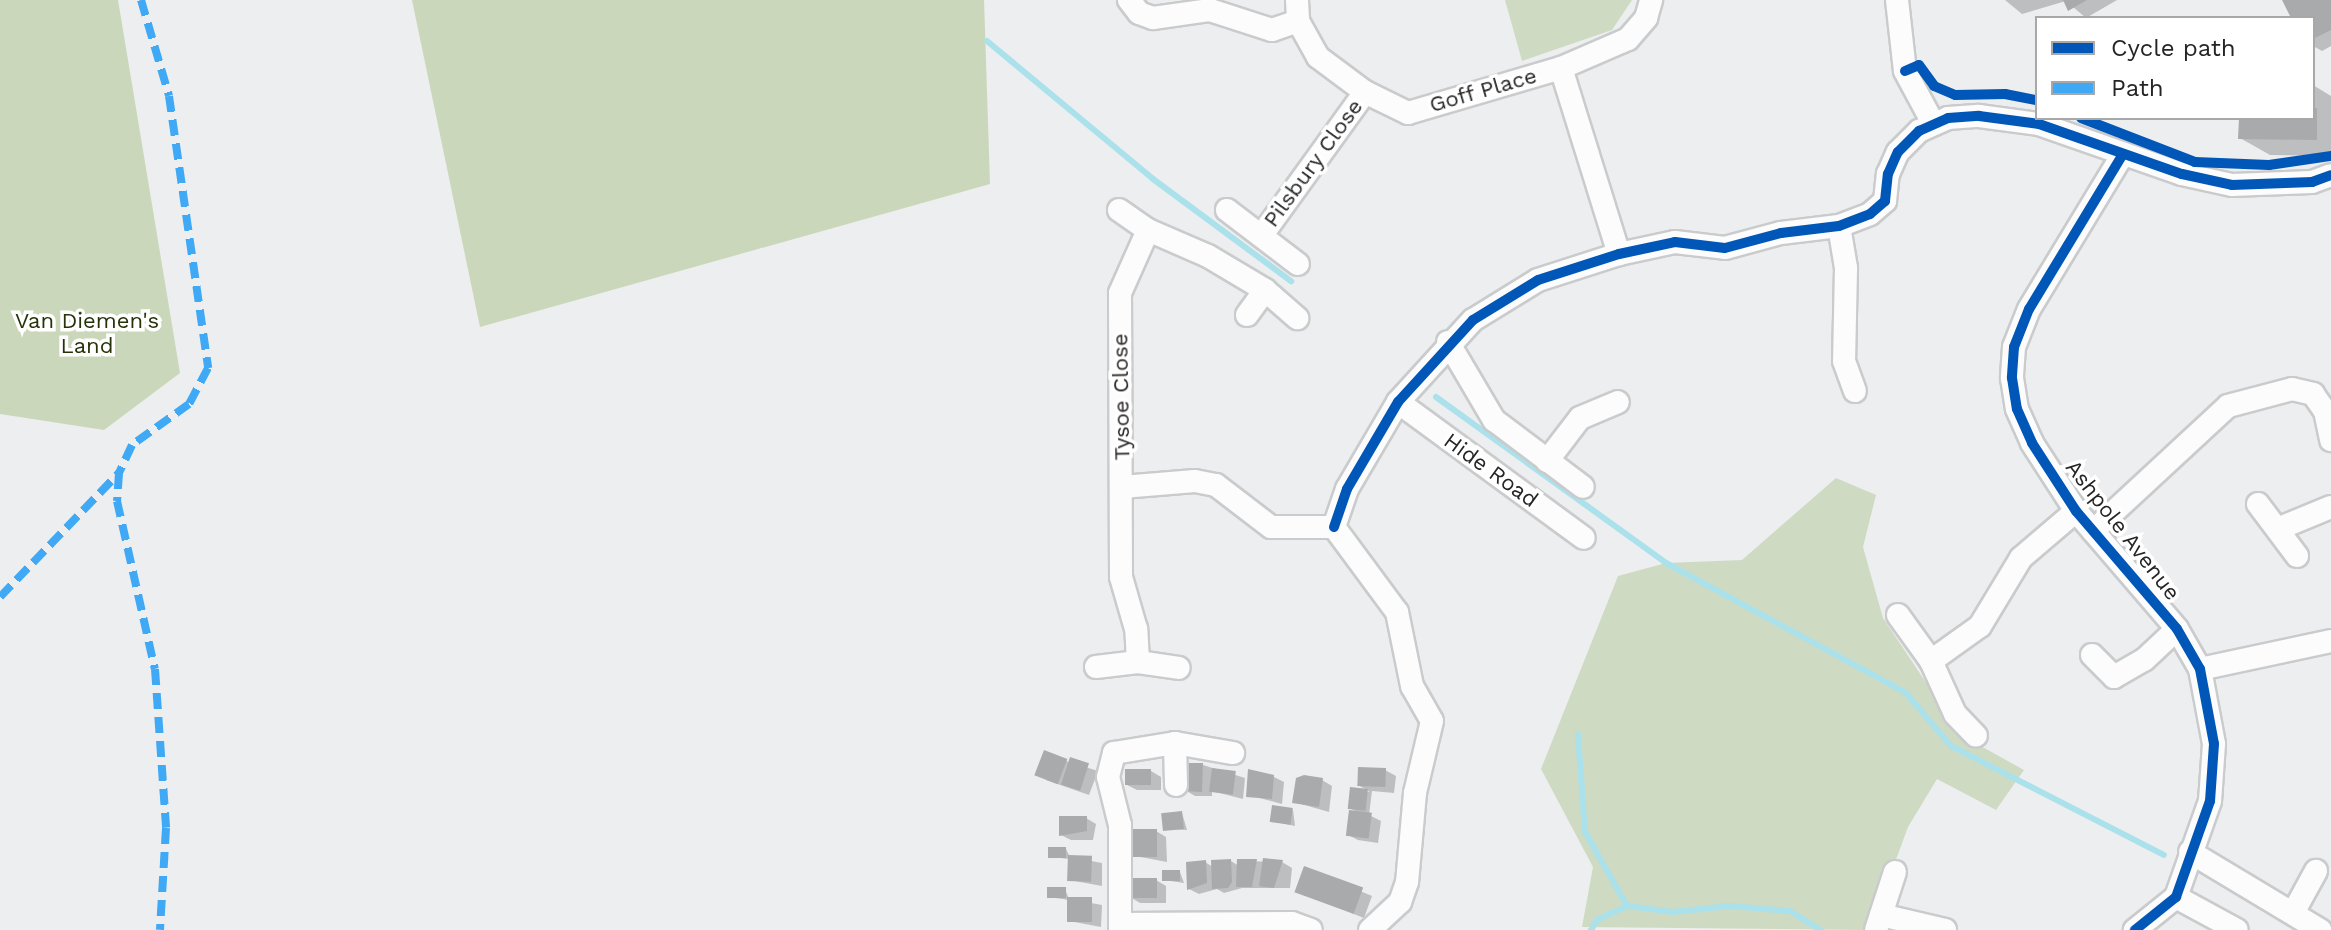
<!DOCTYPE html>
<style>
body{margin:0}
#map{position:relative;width:2331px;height:930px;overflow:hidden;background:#edeef0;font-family:"Work Sans",sans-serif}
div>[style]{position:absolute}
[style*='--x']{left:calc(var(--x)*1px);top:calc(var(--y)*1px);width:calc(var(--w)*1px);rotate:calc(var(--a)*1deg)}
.green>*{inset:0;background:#cfdac2}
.forest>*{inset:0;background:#cbd7ba}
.shadow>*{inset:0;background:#0003}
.stream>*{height:6px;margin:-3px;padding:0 3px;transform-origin:3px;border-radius:3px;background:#aae1eb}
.building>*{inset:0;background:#a9aaab;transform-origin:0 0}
.roads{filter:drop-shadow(2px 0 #cacbcc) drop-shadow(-2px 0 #cacbcc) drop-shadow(0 2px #cacbcc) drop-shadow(0 -2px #cacbcc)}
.street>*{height:22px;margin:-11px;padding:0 11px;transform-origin:11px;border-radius:11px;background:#fcfcfd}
.quiet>*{height:8px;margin-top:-4px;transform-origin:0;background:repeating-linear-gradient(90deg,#3fa9f5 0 16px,transparent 0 24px)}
.cycleway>*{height:10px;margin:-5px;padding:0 5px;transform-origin:5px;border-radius:5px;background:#0057b8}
span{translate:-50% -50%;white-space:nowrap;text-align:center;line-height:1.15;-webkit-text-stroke:7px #fff;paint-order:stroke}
.street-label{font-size:22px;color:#252526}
.park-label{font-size:22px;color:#263309}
.legend{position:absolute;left:2035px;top:16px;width:280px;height:104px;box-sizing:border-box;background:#fff;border:2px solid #a8a8a8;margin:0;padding:10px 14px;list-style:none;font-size:24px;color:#252526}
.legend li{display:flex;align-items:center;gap:16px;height:40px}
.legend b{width:40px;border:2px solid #a8a8a8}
</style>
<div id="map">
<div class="green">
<i style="clip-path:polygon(1505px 0,1632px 0,1612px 30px,1522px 61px)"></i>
<i style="clip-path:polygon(1836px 478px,1876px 495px,1863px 547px,1883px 618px,1961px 735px,2024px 770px,1996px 810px,1937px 779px,1908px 827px,1870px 930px,1582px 927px,1593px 867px,1541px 769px,1618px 576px,1666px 563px,1742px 560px)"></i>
</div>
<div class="forest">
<i style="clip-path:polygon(0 0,118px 0,180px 373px,104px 430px,0 414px)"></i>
<i style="clip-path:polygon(412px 0,984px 0,990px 184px,480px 327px)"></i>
</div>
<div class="shadow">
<i style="clip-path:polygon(2005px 0,2117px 0,2086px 18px,2066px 1px,2022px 14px)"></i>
<i style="clip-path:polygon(2284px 0,2331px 0,2331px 46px,2322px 51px,2313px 46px,2313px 18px,2293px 18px)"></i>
<i style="clip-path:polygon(2313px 85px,2331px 96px,2331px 156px,2270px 155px,2240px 138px,2241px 118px,2313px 118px)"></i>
<i style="clip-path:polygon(1066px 761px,1098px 771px,1089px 795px,1046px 780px)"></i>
<i style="clip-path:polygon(1203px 765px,1245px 778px,1243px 799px,1212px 791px,1212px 796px,1195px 796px,1185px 790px)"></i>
<i style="clip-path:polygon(1385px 770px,1396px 776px,1394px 793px,1372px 791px,1369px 815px,1381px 821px,1378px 843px,1358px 840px,1348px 835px,1360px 814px,1350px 808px,1352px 790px,1370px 792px,1358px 785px)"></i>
<i style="clip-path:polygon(1151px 771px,1161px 777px,1161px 790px,1137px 790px,1127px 785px)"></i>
<i style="clip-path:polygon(1274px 777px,1284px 782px,1282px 804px,1248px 795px)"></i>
<i style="clip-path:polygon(1322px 780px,1332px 786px,1329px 812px,1294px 802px)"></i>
<i style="clip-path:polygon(1293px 810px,1295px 826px,1271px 821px)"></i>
<i style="clip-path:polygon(1182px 813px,1187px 830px,1164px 829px)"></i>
<i style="clip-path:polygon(1086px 818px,1096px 824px,1093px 840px,1071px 840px,1061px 835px)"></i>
<i style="clip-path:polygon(1156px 831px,1166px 837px,1167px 862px,1135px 856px)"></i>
<i style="clip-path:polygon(1066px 849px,1070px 857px,1102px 863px,1102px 886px,1069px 880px,1070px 859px,1050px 857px)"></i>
<i style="clip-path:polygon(1231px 861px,1239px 866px,1239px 861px,1282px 862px,1292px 868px,1290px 888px,1242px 888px,1224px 893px,1217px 889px,1199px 894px,1189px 889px,1205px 862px,1213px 867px)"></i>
<i style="clip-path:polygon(1305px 868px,1372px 896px,1364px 918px,1307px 896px)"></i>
<i style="clip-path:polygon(1180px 872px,1184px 883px,1164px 880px)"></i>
<i style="clip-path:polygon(1156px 880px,1166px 886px,1166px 903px,1140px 903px,1130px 897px)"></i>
<i style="clip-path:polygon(1065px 889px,1069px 899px,1102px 905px,1101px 927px,1069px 921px,1069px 900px,1049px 897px)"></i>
</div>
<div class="stream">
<i style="--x:987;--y:41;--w:216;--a:39.7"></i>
<i style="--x:1153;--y:179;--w:172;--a:36.5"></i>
<i style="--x:1436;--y:397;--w:284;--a:35.8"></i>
<i style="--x:1666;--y:563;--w:273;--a:28.4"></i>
<i style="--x:1906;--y:693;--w:70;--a:49.7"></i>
<i style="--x:1951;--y:746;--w:239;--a:27.1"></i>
<i style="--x:1578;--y:734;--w:98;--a:85.9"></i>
<i style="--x:1585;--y:832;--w:85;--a:60.4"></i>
<i style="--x:1627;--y:906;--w:33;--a:155"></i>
<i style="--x:1597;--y:920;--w:12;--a:121"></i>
<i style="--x:1627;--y:906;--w:47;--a:7.3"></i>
<i style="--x:1674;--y:912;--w:55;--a:-6.2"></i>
<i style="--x:1729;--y:906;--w:61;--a:4.7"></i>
<i style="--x:1790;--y:911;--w:36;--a:32"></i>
</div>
<div class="building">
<i style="clip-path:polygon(2063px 0,2087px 0,2068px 11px)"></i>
<i style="clip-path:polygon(2282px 0,2331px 0,2331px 30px,2313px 39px,2313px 18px,2291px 18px)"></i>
<i style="clip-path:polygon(2313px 108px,2317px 108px,2317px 140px,2238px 139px,2239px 118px,2313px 118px)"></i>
<i style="left:1044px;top:750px;width:25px;height:27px;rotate:21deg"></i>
<i style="left:1070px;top:757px;width:20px;height:29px;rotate:18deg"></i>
<i style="clip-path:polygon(1189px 763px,1203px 763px,1202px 792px,1183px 791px,1184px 767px)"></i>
<i style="left:1358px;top:767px;width:28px;height:19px;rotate:2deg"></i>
<i style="left:1212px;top:768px;width:24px;height:24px;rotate:7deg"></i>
<i style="left:1151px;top:769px;width:16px;height:26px;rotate:90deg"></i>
<i style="clip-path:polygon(1248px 769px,1274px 775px,1272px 799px,1246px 797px)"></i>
<i style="clip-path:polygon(1304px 775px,1323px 778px,1319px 807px,1292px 803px,1296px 778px)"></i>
<i style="left:1350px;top:787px;width:18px;height:22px;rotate:6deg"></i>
<i style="left:1272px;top:805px;width:21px;height:17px;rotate:8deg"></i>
<i style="left:1349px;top:810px;width:23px;height:26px;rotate:7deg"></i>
<i style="left:1182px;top:811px;width:18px;height:21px;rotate:84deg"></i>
<i style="clip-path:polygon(1059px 816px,1087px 816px,1087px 831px,1059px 836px)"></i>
<i style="left:1132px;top:829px;width:25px;height:28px"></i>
<i style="left:1048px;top:847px;width:18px;height:11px"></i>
<i style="left:1068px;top:855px;width:24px;height:26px;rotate:2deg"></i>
<i style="clip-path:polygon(1263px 858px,1283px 860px,1274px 888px,1259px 886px)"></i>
<i style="clip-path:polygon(1231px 859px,1232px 882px,1228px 888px,1212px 889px,1211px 860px)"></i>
<i style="clip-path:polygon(1237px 859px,1257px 859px,1252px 887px,1236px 887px)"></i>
<i style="clip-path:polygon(1206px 860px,1207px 883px,1187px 890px,1186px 862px)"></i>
<i style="left:1304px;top:866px;width:63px;height:28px;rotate:20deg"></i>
<i style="left:1162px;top:870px;width:18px;height:11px"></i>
<i style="left:1157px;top:878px;width:20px;height:29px;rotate:90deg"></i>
<i style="left:1047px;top:887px;width:19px;height:11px"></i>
<i style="left:1067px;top:897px;width:25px;height:25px"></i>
</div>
<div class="roads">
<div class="street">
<i style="--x:1129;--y:0;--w:16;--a:52"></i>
<i style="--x:1139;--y:13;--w:15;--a:20"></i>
<i style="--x:1153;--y:18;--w:58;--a:-8"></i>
<i style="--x:1210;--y:10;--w:65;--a:17.9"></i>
<i style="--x:1272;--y:30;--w:28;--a:-19"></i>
<i style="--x:1297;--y:0;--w:21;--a:87"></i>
<i style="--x:1298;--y:21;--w:41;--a:60.9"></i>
<i style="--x:1318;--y:57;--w:59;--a:36.7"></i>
<i style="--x:1365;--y:92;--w:48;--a:26"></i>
<i style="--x:1408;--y:113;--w:159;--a:-16.4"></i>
<i style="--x:1561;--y:68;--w:73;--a:-23.4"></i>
<i style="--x:1628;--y:39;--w:28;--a:-49"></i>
<i style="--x:1646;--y:18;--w:19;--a:-74"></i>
<i style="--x:1897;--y:0;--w:71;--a:83.6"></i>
<i style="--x:1905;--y:71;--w:59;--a:61.7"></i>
<i style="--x:1561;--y:68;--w:195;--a:72.7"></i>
<i style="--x:2123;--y:154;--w:181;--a:121.2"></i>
<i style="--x:2029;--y:309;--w:41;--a:111.5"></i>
<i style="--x:2014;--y:347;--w:31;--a:94"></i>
<i style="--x:2012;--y:378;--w:31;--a:81"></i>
<i style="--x:2017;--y:409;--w:37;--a:66"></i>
<i style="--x:2032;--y:443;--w:81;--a:57.1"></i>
<i style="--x:2076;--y:511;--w:155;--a:49.4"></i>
<i style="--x:2177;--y:629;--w:46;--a:60.1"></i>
<i style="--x:2200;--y:669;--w:76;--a:79.4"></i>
<i style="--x:2214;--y:744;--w:57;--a:94"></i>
<i style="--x:2210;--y:801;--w:102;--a:109.5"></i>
<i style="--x:2176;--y:897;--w:53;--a:141.2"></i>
<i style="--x:1119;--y:210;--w:35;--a:35"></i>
<i style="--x:1148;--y:230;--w:65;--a:23.4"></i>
<i style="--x:1208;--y:256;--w:66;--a:30.8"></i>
<i style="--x:1265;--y:290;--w:43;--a:41.2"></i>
<i style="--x:1227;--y:210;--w:89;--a:37.3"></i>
<i style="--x:1839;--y:226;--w:43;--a:80.5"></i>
<i style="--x:1846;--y:268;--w:93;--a:91.2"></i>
<i style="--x:1844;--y:361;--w:32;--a:70"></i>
<i style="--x:1262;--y:235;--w:176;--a:-54.2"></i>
<i style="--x:1247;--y:315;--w:31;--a:-54"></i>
<i style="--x:1448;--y:342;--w:91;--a:59.5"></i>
<i style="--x:1494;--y:420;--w:111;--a:37"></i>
<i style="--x:1398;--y:402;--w:230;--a:36.2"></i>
<i style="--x:1547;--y:461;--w:54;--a:-52.5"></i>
<i style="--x:1580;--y:418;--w:41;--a:-22.8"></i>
<i style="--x:1122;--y:487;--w:73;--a:-4.7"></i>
<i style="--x:1195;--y:481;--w:21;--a:11"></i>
<i style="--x:1216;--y:485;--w:69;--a:37.4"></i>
<i style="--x:1271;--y:527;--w:63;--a:0"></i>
<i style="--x:2258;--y:504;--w:65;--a:53.1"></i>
<i style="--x:1334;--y:527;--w:40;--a:-71.1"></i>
<i style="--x:1347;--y:489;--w:101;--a:-59.6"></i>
<i style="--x:1398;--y:402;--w:111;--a:-47.6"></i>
<i style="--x:1473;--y:320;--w:76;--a:-31.6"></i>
<i style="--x:1538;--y:280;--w:85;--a:-17.8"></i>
<i style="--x:1619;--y:254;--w:57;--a:-12.1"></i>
<i style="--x:1675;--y:242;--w:50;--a:6.8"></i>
<i style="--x:1725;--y:248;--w:58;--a:-15"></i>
<i style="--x:1781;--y:233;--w:58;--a:-6.9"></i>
<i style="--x:1839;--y:226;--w:33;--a:-21"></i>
<i style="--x:1870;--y:214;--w:20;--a:-41"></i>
<i style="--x:1885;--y:201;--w:27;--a:-84"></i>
<i style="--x:1888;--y:174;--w:24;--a:-66"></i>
<i style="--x:1898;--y:152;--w:30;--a:-45"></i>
<i style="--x:1919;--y:131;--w:32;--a:-24"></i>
<i style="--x:1948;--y:118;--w:31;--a:-4"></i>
<i style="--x:1979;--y:116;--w:61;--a:7.6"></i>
<i style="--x:2039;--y:124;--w:151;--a:19.3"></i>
<i style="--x:2182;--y:174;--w:51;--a:12.4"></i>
<i style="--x:2232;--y:185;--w:80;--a:-2.1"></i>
<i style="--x:2312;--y:182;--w:20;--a:-20"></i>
<i style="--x:1334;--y:527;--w:106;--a:53.5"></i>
<i style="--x:1397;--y:612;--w:76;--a:78.5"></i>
<i style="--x:1412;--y:686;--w:40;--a:60.3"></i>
<i style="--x:1432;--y:721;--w:74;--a:103.3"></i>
<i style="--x:1415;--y:793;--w:89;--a:95.1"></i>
<i style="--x:1407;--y:882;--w:21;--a:109"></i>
<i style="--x:1400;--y:902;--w:41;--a:137"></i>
<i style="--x:2280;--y:528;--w:55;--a:-22.4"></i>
<i style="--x:2093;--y:531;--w:184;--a:-42.8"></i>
<i style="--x:2228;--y:406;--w:66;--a:-14.9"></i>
<i style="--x:2292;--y:389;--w:22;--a:13"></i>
<i style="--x:2313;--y:394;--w:21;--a:55"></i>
<i style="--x:2325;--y:411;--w:30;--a:78"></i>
<i style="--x:1898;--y:615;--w:57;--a:54.3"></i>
<i style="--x:1931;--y:661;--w:58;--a:65.6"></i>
<i style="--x:1955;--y:714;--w:30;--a:46"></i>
<i style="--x:2092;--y:655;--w:31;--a:45"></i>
<i style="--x:2114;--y:677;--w:34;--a:-30"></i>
<i style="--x:2144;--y:660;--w:45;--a:-43.2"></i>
<i style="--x:1931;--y:661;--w:60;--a:-35.5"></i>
<i style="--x:1980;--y:626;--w:79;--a:-58.9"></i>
<i style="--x:2021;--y:558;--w:72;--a:-40.5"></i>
<i style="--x:1138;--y:662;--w:33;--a:-93"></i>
<i style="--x:1136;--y:629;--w:54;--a:-106.1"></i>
<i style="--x:1121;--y:577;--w:284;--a:-90.2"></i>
<i style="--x:1120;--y:293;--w:69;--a:-66"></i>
<i style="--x:1096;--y:667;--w:42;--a:-6.8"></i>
<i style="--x:1138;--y:662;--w:41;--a:8.3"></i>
<i style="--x:2200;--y:669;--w:134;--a:-12.1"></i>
<i style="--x:1175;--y:743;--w:42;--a:88.6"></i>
<i style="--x:2190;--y:852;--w:152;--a:31"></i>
<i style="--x:2176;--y:897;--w:69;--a:28.4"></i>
<i style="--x:2293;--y:913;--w:48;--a:-61.3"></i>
<i style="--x:1881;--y:915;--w:66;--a:13.2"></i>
<i style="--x:1123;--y:924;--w:169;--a:-0.3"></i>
<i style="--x:1292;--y:923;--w:20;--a:20"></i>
<i style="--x:1120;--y:930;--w:105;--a:-90"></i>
<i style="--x:1120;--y:825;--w:49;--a:-104"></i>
<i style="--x:1108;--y:777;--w:25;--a:-76"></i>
<i style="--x:1114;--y:753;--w:62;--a:-9.3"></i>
<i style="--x:1175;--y:743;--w:59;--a:9.8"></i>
<i style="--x:1876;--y:930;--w:61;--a:-71.9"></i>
</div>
</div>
<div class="quiet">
<i style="--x:141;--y:0;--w:100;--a:73.7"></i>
<i style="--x:169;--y:96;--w:275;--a:81.8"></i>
<i style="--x:208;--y:368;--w:41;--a:117.8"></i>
<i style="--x:189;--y:404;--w:70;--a:144.3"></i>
<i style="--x:132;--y:445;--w:31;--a:115"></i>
<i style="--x:119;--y:473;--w:28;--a:94"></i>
<i style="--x:117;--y:501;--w:172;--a:77.3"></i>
<i style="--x:155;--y:669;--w:159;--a:86"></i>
<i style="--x:166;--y:828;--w:102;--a:93.4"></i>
<i style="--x:0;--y:597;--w:172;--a:-46.2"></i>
</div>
<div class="cycleway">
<i style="--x:1905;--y:71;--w:15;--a:-23"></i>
<i style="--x:1919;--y:65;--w:26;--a:54"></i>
<i style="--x:1934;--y:86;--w:23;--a:23"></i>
<i style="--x:1955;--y:95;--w:50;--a:-1.1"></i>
<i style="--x:2005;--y:94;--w:33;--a:11"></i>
<i style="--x:2081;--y:118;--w:122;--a:21.1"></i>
<i style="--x:2195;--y:162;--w:74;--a:2.3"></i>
<i style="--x:2269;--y:165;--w:63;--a:-8.3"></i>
<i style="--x:2123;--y:154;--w:181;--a:121.2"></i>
<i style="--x:2029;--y:309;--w:41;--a:111.5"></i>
<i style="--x:2014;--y:347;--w:31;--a:94"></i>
<i style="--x:2012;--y:378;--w:31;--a:81"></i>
<i style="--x:2017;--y:409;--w:37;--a:66"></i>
<i style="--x:2032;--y:443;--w:81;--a:57.1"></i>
<i style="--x:2076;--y:511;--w:155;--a:49.4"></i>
<i style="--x:2177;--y:629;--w:46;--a:60.1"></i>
<i style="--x:2200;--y:669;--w:76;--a:79.4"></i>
<i style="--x:2214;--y:744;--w:57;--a:94"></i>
<i style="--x:2210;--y:801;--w:102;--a:109.5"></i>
<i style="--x:2176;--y:897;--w:53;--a:141.2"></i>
<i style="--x:1334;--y:527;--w:40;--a:-71.1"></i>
<i style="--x:1347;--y:489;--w:101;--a:-59.6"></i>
<i style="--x:1398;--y:402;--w:111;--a:-47.6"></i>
<i style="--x:1473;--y:320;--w:76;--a:-31.6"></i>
<i style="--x:1538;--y:280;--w:85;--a:-17.8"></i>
<i style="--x:1619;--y:254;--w:57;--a:-12.1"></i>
<i style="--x:1675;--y:242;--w:50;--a:6.8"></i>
<i style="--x:1725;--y:248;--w:58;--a:-15"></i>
<i style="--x:1781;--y:233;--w:58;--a:-6.9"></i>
<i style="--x:1839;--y:226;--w:33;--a:-21"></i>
<i style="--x:1870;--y:214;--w:20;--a:-41"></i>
<i style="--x:1885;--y:201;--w:27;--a:-84"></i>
<i style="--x:1888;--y:174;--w:24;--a:-66"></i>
<i style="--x:1898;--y:152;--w:30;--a:-45"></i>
<i style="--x:1919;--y:131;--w:32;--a:-24"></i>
<i style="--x:1948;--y:118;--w:31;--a:-4"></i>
<i style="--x:1979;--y:116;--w:61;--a:7.6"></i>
<i style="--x:2039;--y:124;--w:151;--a:19.3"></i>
<i style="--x:2182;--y:174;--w:51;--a:12.4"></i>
<i style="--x:2232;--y:185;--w:80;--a:-2.1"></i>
<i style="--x:2312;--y:182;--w:20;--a:-20"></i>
</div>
<div class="street-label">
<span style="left:1483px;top:90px;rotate:-16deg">Goff Place</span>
<span style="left:1313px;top:163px;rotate:-54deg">Pilsbury Close</span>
<span style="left:1121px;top:397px;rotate:-91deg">Tysoe Close</span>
<span style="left:1491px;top:470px;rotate:36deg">Hide Road</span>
<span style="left:2123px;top:530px;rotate:52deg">Ashpole Avenue</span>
</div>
<div class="park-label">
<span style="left:87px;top:333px">Van Diemen's<br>Land</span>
</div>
<ul class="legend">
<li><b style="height:10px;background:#0057b8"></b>Cycle path</li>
<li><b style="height:10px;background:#3fa9f5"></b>Path</li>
</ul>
</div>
